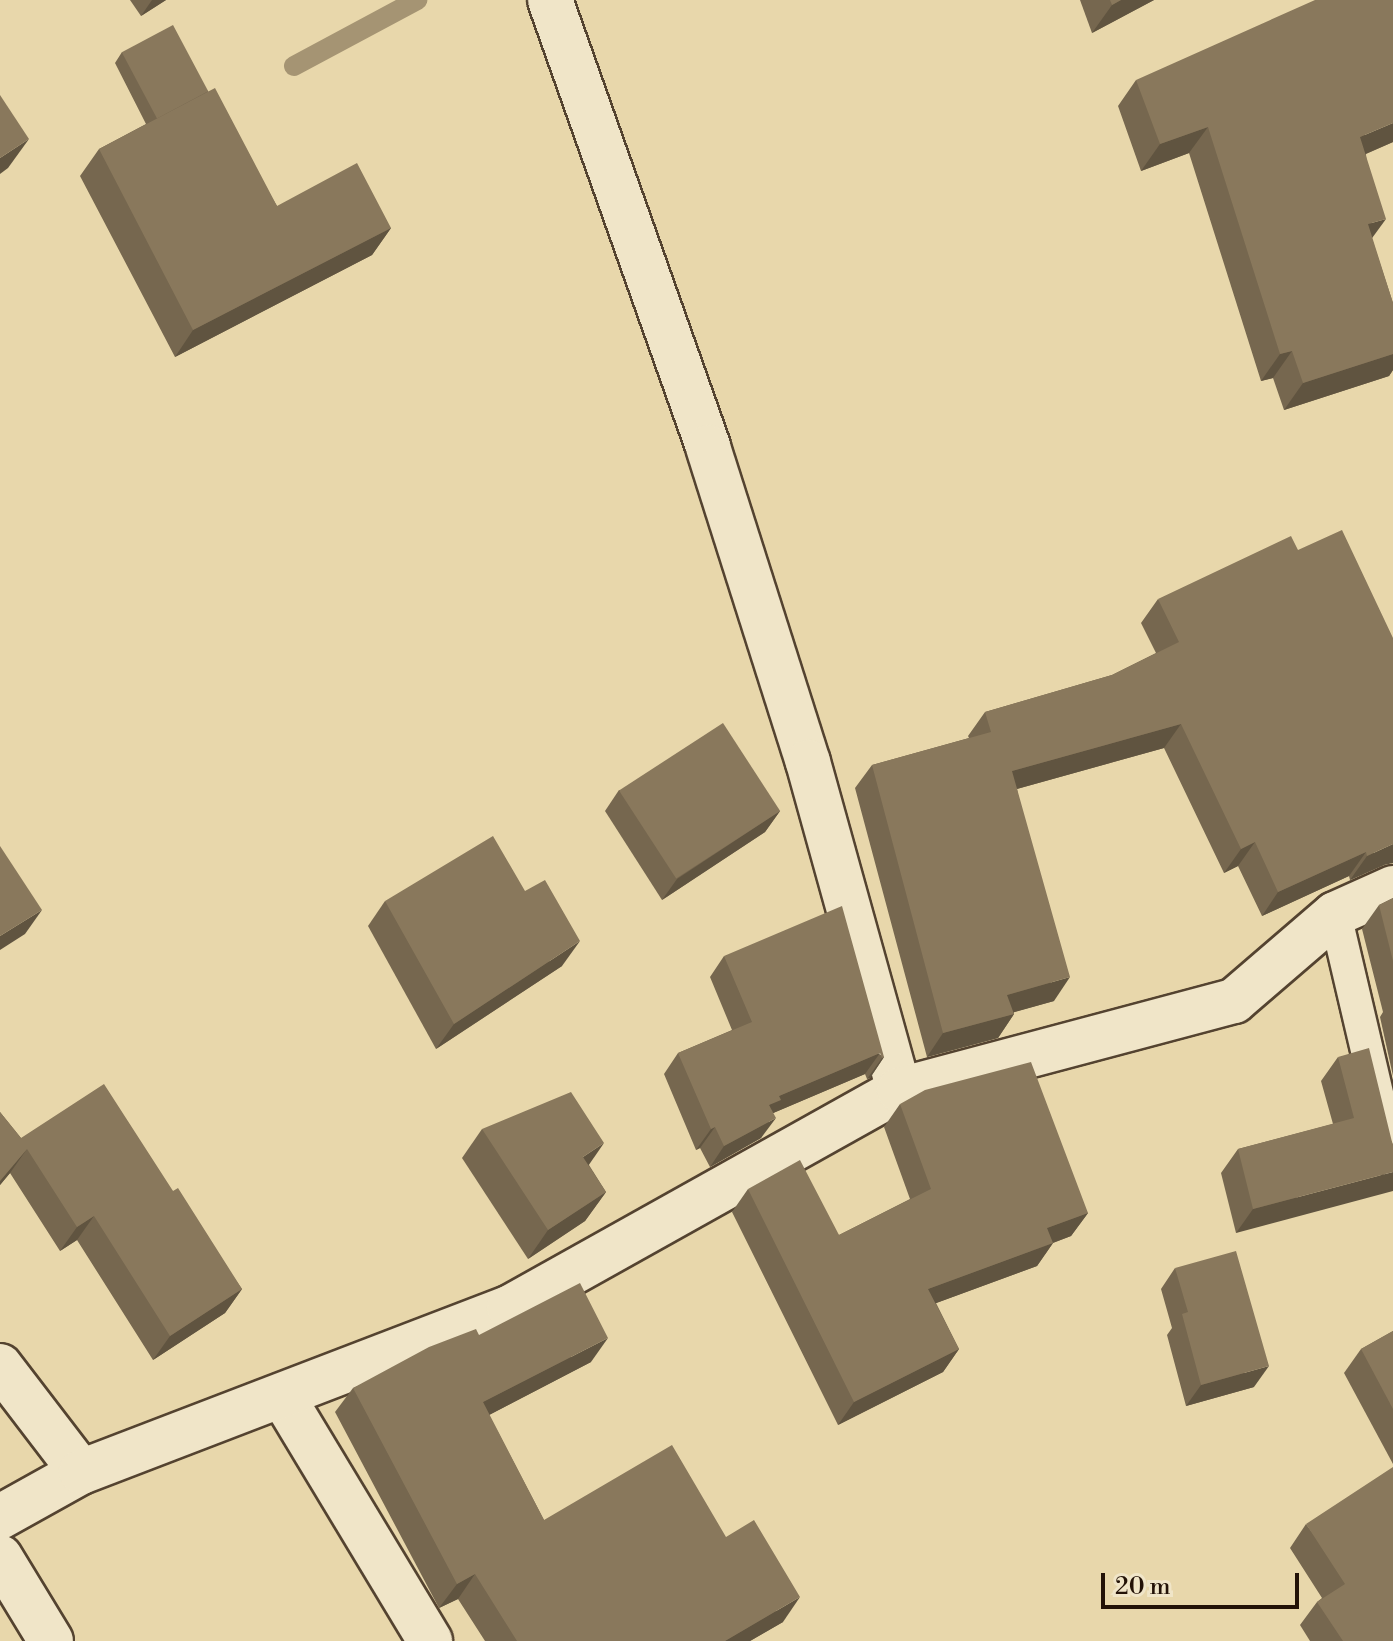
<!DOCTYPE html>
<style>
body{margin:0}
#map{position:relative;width:1393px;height:1641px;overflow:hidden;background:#e8d7ab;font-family:"Libre Bodoni",serif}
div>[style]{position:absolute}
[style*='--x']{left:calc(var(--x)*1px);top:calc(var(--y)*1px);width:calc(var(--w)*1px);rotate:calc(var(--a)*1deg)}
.stream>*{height:20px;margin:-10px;padding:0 10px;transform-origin:10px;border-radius:10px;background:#a59473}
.roads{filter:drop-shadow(2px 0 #544330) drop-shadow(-2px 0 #544330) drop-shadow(0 2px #544330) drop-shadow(0 -2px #544330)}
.service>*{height:32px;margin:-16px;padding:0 16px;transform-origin:16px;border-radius:16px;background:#f0e5c8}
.minor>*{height:44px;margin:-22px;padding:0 22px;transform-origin:22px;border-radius:22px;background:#f0e5c8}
.wall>*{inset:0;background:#76674f}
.shaded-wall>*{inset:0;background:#605440}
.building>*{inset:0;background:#89785c;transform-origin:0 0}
span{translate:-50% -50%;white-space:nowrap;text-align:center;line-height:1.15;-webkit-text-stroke:8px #f0e5c8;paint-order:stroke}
.scale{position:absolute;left:1101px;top:1573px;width:198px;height:36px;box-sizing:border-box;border:4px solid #231207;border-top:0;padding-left:10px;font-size:24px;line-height:28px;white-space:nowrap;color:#231207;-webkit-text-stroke:6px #f0e5c8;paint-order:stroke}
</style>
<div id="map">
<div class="stream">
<i style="--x:294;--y:66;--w:140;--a:-28.2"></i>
</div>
<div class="roads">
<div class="service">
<i style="--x:1335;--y:914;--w:254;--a:76.8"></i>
</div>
<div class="minor">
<i style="--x:550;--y:0;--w:474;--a:70.5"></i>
<i style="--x:708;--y:447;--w:330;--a:72.4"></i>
<i style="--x:808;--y:762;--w:340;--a:74.5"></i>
<i style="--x:0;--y:1366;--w:133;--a:52.6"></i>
<i style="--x:283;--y:1397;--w:285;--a:58.9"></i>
<i style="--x:0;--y:1517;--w:93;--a:-29.1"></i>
<i style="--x:81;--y:1472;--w:458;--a:-21"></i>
<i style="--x:509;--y:1308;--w:447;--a:-29.2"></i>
<i style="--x:899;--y:1090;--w:347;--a:-14.9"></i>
<i style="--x:1234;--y:1001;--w:133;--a:-40.7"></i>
<i style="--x:1335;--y:914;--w:64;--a:-24.1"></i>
<i style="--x:0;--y:1557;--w:98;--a:58.7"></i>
</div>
</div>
<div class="wall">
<i style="clip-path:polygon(130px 0,166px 0,141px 16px)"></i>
<i style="clip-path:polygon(1080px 0,1154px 0,1092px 33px)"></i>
<i style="clip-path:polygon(122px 52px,208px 91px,277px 206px,391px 228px,372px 255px,175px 357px,80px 176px,99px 149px,146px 124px,115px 63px)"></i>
<i style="clip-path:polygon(1136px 80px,1393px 142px,1366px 154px,1372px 239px,1393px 303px,1393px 370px,1389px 376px,1284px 410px,1273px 378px,1261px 381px,1189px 153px,1141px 171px,1118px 106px)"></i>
<i style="clip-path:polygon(1158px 599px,1384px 865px,1350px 880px,1349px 876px,1262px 916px,1238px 866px,1224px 873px,1164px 748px,1017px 789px,1054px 1001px,1014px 1012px,1014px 1014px,998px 1038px,927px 1057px,855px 788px,872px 765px,969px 738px,968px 736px,985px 712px,1112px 675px,1156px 653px,1141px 623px)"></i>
<i style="clip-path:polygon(619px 790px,780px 811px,765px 832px,662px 900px,605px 811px)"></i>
<i style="clip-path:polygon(1393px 898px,1393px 1076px,1380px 1017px,1383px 1012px,1362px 929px,1379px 905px)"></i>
<i style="clip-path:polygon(385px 901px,562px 966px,436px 1049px,368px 926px)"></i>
<i style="clip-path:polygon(724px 956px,884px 1057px,870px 1078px,867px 1079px,865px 1074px,773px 1113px,761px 1138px,710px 1167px,700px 1148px,696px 1150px,664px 1074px,678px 1053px,732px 1030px,710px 977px)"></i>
<i style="clip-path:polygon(1338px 1057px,1392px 1142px,1236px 1233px,1221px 1173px,1238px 1149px,1333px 1124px,1321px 1081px)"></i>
<i style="clip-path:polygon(900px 1104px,1088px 1213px,1071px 1236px,1053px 1243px,1037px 1266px,936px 1303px,959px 1349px,943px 1372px,838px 1425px,732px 1212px,748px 1189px,839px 1235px,910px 1199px,884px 1127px)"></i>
<i style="clip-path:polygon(0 1112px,21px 1138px,173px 1191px,242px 1289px,225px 1313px,153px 1360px,77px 1240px,60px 1251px,10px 1173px,0 1185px)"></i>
<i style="clip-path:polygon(482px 1129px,589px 1165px,606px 1192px,585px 1221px,528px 1259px,462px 1158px)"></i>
<i style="clip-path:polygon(1175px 1268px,1254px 1387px,1186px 1406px,1167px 1335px,1172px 1328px,1161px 1289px)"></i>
<i style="clip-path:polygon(1393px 1331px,1393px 1464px,1344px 1373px,1361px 1349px)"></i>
<i style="clip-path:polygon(479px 1335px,591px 1362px,489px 1415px,544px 1520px,726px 1537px,783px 1622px,750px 1641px,485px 1641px,458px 1599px,439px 1608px,335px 1412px,353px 1388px)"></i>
<i style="clip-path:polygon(1306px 1524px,1393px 1641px,1310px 1641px,1300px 1625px,1317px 1602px,1322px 1598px,1290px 1548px)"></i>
</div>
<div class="shaded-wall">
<i style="clip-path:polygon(152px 0,166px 0,141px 16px)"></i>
<i style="clip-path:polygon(1121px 0,1154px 0,1092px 33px,1112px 5px)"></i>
<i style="clip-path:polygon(1393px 123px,1393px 142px,1342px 164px,1360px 137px)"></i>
<i style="clip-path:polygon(1208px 127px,1189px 153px,1141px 171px,1160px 144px)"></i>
<i style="clip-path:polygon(29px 139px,8px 168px,0 174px,0 158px)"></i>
<i style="clip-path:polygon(1386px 219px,1367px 245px,1368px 224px)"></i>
<i style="clip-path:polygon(391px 228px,372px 255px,175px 357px,193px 330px)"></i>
<i style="clip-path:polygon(1292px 351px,1273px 378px,1261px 381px,1280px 354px)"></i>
<i style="clip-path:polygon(1393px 354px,1393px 370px,1389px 376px,1284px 410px,1303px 383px)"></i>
<i style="clip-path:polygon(1181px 724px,1164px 748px,995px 795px,1012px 771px)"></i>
<i style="clip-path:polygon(780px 811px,765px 832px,662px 900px,677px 879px)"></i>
<i style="clip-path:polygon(1255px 842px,1238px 866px,1224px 873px,1241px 849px)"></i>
<i style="clip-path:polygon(1393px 844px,1393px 863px,1384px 865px,1350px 880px,1367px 856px)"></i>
<i style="clip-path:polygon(1366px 852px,1349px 876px,1262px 916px,1278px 892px)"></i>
<i style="clip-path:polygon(42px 910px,25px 934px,0 950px,0 936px)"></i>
<i style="clip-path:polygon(580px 941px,562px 966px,436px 1049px,454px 1024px)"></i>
<i style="clip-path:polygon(1070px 977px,1054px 1001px,990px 1019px,1007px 995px)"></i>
<i style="clip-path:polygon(1014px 1014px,998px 1038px,927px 1057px,943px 1033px)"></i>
<i style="clip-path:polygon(880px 1053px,865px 1074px,771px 1114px,769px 1105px,779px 1096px)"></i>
<i style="clip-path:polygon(884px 1057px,870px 1078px,867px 1079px,882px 1058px)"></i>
<i style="clip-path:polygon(776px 1118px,761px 1138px,710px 1167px,724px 1146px)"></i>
<i style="clip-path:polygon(715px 1127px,700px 1148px,696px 1150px,711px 1129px)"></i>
<i style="clip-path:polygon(604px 1143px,584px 1172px,583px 1157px)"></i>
<i style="clip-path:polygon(27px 1149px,10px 1173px,0 1185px,0 1181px)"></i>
<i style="clip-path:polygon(1393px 1172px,1393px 1191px,1236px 1233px,1253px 1209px)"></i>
<i style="clip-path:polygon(606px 1192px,585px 1221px,528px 1259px,548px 1230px)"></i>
<i style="clip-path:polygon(1088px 1213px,1071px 1236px,1031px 1251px,1047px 1228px)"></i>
<i style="clip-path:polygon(94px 1216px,77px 1240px,60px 1251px,77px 1227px)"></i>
<i style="clip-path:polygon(1053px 1243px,1037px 1266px,912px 1312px,928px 1289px)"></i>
<i style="clip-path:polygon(242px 1289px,225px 1313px,153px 1360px,170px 1336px)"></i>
<i style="clip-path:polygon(608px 1338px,591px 1362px,466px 1427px,483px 1402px)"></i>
<i style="clip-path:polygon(959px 1349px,943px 1372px,838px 1425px,854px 1402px)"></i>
<i style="clip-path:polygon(1269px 1366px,1254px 1387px,1186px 1406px,1201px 1385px)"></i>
<i style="clip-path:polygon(475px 1574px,458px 1599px,439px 1608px,457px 1584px)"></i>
<i style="clip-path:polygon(800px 1597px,783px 1622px,750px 1641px,725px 1641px)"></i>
</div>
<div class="building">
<i style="clip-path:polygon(1110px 0,1121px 0,1112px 5px)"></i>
<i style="clip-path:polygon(1315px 0,1393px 0,1393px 123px,1360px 137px,1386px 219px,1368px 224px,1393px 303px,1393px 354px,1303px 383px,1292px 351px,1280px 354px,1208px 127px,1160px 144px,1136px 80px)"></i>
<i style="left:173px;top:25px;width:75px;height:58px;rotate:62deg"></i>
<i style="clip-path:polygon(215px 88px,277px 206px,357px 163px,391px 228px,193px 330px,99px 149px)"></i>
<i style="clip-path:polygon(0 95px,29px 139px,0 158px)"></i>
<i style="clip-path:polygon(1342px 530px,1393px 638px,1393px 844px,1367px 856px,1366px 852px,1278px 892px,1255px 842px,1241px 849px,1181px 724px,1012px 771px,1070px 977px,1007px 995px,1014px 1014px,943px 1033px,872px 765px,991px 732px,985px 712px,1112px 675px,1179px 642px,1158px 599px,1291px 536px,1298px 550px)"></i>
<i style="left:723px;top:723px;width:105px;height:124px;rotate:57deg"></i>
<i style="clip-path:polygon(493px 836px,525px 891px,545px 880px,580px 941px,454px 1024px,385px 901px)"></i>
<i style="clip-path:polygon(0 846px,42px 910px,0 936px)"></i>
<i style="clip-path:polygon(1393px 898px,1393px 961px,1379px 905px)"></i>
<i style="clip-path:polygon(842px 906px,884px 1057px,882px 1058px,880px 1053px,779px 1096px,781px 1100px,769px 1105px,776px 1118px,724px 1146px,715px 1127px,711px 1129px,678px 1053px,752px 1022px,724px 956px)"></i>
<i style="clip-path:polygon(1369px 1048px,1392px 1142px,1393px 1144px,1393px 1172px,1253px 1209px,1238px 1149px,1354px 1118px,1338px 1057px)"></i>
<i style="clip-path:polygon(1031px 1062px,1088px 1213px,1047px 1228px,1053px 1243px,928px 1289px,959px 1349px,854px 1402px,748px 1189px,800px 1160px,839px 1235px,931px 1189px,900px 1104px,925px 1090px)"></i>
<i style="clip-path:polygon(104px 1084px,173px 1191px,178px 1188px,242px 1289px,170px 1336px,94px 1216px,77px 1227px,27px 1149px,0 1181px,0 1112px,21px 1138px)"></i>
<i style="clip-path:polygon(571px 1092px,604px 1143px,583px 1157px,606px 1192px,548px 1230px,482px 1129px)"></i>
<i style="clip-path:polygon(1236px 1251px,1269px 1366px,1201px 1385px,1182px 1314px,1188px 1312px,1175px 1268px)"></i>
<i style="clip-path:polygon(580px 1283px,608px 1338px,483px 1402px,544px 1520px,672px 1445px,726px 1537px,754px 1520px,800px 1597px,725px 1641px,517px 1641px,475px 1574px,457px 1584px,353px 1388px,429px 1347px,476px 1329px,479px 1335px)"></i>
<i style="clip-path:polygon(1393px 1331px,1393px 1409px,1361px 1349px)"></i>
<i style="clip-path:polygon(1393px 1467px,1393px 1641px,1343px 1641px,1317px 1602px,1345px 1584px,1306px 1524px)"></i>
</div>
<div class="scale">20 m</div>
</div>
